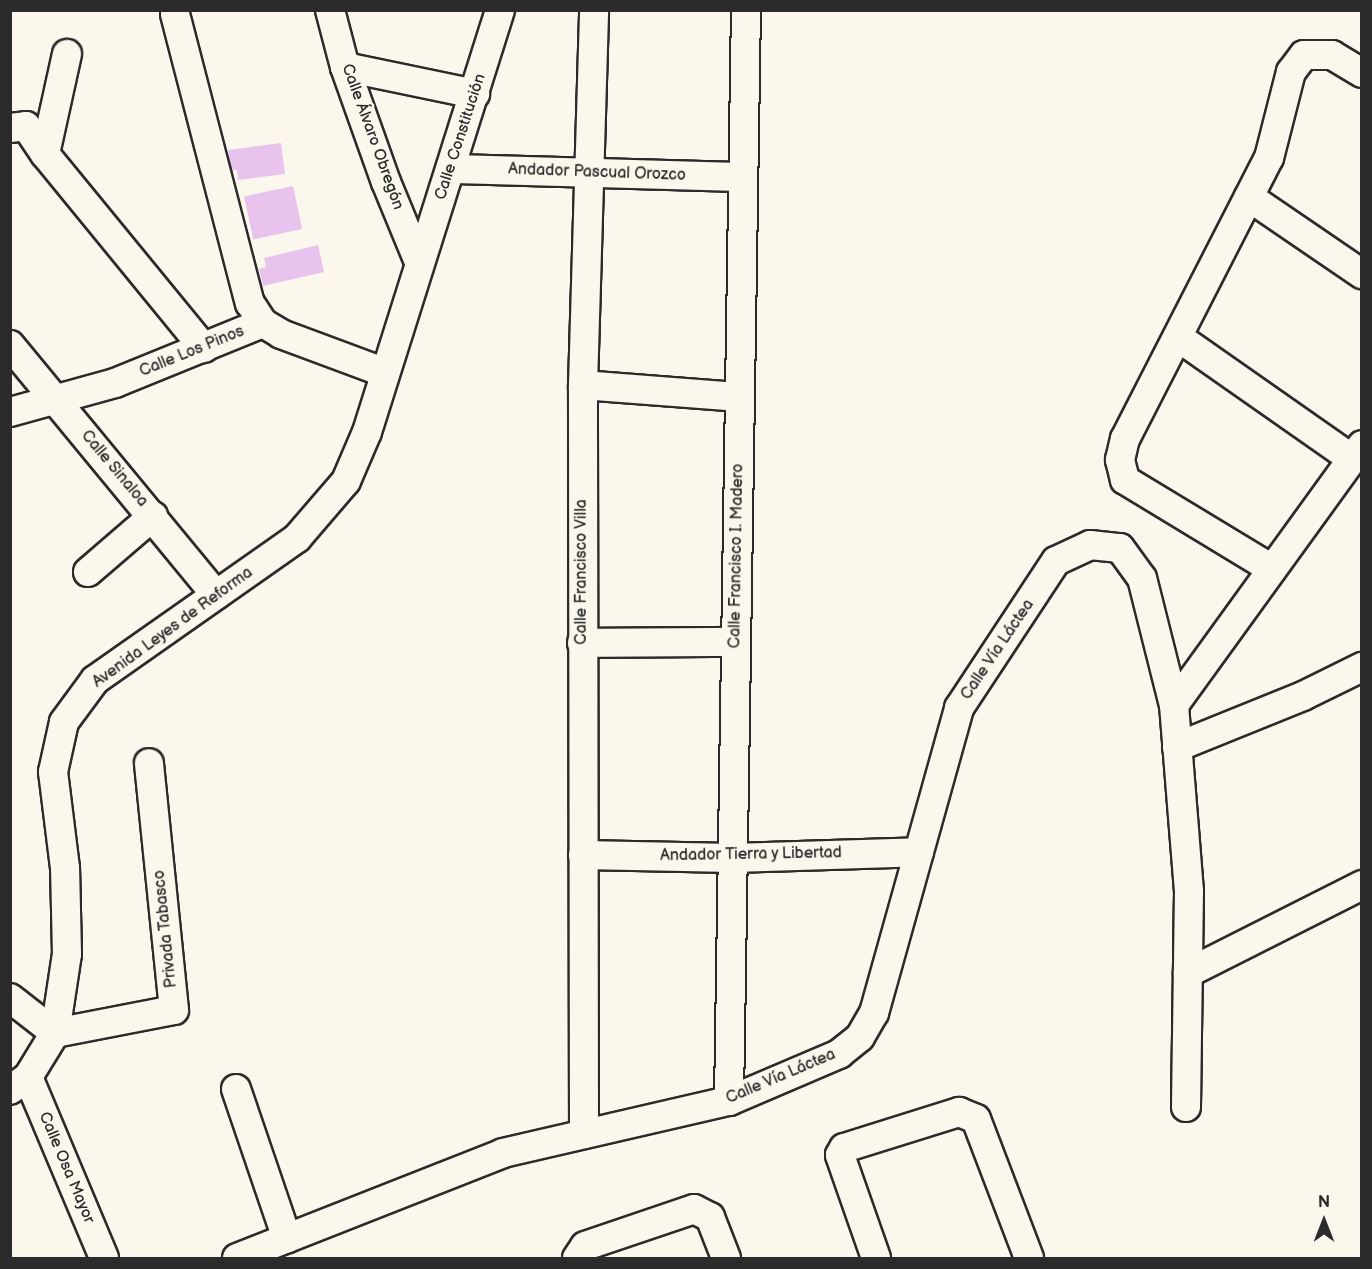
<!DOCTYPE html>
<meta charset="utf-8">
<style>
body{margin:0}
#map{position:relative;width:1372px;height:1269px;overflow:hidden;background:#fbf7ec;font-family:"Balsamiq Sans",sans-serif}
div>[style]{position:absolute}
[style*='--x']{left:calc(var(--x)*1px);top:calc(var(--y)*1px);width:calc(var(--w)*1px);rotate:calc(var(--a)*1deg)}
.building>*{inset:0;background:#e8c3ed;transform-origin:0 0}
.roads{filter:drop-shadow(2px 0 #2b2b2b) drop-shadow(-2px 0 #2b2b2b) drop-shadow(0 2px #2b2b2b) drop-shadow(0 -2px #2b2b2b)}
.minor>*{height:28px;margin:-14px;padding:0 14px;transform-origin:14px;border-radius:14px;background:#fbf7ec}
span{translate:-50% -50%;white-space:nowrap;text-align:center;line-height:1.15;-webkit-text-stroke:4.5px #fbf7ec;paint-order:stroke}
.street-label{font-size:16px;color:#2b2b2b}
.frame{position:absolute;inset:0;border:12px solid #2b2b2b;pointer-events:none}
.north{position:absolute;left:1294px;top:1191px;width:60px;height:60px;-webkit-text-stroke:4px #fbf7ec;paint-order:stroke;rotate:0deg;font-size:16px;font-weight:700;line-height:24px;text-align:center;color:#2b2b2b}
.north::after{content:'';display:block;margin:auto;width:21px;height:27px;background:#2b2b2b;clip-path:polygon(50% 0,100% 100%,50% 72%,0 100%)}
</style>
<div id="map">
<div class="building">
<i style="clip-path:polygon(281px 143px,285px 174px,238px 180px,237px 170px,230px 171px,228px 150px)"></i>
<i style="left:293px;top:186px;width:44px;height:50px;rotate:78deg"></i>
<i style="clip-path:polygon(318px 245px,324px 272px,263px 286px,259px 269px,266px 267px,264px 258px)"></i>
</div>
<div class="roads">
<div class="minor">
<i style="--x:330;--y:10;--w:59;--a:75.3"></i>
<i style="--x:345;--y:67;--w:122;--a:70.4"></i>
<i style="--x:386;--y:182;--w:87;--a:67.6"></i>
<i style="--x:175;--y:14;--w:299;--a:75.5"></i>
<i style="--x:250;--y:303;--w:24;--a:57"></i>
<i style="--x:263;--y:323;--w:21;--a:31"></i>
<i style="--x:281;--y:334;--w:109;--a:20.4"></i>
<i style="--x:67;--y:54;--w:102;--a:102.4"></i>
<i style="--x:45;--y:154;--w:251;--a:50.7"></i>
<i style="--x:345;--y:67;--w:133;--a:11.7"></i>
<i style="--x:10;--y:128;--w:16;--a:-7"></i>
<i style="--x:26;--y:126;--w:34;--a:56"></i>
<i style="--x:451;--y:169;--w:292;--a:1.6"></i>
<i style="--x:1249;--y:197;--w:137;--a:34.3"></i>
<i style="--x:1178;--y:337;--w:213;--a:35"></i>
<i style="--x:10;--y:345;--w:324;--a:50.5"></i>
<i style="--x:583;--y:385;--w:157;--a:4.4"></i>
<i style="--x:10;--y:412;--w:109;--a:-15.4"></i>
<i style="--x:115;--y:383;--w:160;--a:-22.1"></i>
<i style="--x:1272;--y:569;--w:172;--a:-148.8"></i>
<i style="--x:1125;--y:480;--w:21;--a:-104"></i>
<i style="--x:1120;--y:460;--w:22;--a:-77"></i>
<i style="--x:1125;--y:439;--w:316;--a:-62.9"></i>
<i style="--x:1269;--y:158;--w:89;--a:-75.7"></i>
<i style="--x:1291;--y:72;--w:21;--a:-53"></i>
<i style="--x:1304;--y:55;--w:28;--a:0"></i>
<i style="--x:1332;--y:55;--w:35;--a:31"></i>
<i style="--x:88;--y:572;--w:86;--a:-40.7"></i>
<i style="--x:582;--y:643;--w:154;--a:-0.4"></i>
<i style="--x:1174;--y:705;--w:321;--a:-54.1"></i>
<i style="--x:1177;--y:747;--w:136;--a:-22"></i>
<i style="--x:1303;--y:696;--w:66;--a:-26.2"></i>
<i style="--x:583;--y:855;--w:150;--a:1.1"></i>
<i style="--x:733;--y:858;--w:186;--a:-1.8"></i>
<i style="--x:1188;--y:973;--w:195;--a:-26.8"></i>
<i style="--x:10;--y:998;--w:57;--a:37.9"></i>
<i style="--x:55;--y:1033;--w:121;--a:-10.9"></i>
<i style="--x:174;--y:1010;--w:248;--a:-95.8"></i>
<i style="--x:28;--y:1077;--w:196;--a:67.2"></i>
<i style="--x:236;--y:1089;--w:158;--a:71.2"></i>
<i style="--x:10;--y:1090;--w:22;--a:-36"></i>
<i style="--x:28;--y:1077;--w:52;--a:-58.5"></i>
<i style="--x:55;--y:1033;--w:80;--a:-81.4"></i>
<i style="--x:67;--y:954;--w:86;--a:-91.3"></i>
<i style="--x:65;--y:868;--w:97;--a:-97.1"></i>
<i style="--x:53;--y:772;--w:51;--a:-77.6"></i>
<i style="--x:64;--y:722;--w:52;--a:-53.6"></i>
<i style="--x:95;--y:680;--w:247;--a:-35.1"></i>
<i style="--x:297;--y:538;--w:75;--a:-49.3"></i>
<i style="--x:346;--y:481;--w:53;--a:-66.8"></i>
<i style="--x:367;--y:432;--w:442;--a:-72.5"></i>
<i style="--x:729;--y:1101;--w:1091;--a:-89.11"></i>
<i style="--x:584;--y:1134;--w:749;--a:-90.08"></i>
<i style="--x:583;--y:385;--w:375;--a:-88.3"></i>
<i style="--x:237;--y:1258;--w:286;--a:-21.5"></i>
<i style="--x:503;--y:1153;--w:232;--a:-13"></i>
<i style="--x:729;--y:1101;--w:120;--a:-23.1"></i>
<i style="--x:839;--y:1054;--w:27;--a:-39"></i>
<i style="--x:860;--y:1037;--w:28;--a:-60"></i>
<i style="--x:874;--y:1013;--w:317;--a:-74.4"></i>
<i style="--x:959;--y:708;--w:176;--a:-56.6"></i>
<i style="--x:1056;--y:561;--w:38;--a:-25"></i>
<i style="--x:1090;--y:545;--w:30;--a:6"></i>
<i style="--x:1120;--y:548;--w:37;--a:54"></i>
<i style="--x:1142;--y:578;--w:131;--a:75.9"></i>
<i style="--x:1174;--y:705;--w:187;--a:85.4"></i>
<i style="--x:1189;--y:891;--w:216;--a:90.8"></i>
<i style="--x:577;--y:1258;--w:14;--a:-56"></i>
<i style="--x:585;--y:1246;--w:115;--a:-18.7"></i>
<i style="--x:694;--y:1209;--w:18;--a:27"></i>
<i style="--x:710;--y:1217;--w:44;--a:68.7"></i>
<i style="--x:876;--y:1258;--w:109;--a:-109.3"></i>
<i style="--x:840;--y:1155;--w:8;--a:-60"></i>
<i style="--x:844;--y:1148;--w:121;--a:-17.4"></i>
<i style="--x:959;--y:1112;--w:18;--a:22"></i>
<i style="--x:976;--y:1119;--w:149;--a:69.1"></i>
</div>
</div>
<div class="street-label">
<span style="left:372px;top:137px;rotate:70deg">Calle Álvaro Obregón</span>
<span style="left:461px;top:137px;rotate:-72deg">Calle Constitución</span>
<span style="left:597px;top:173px;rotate:2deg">Andador Pascual Orozco</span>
<span style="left:192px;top:352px;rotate:-22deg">Calle Los Pinos</span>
<span style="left:114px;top:469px;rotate:50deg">Calle Sinaloa</span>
<span style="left:737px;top:556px;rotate:-89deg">Calle Francisco I. Madero</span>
<span style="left:582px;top:572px;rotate:-90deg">Calle Francisco Villa</span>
<span style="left:173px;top:628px;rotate:-36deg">Avenida Leyes de Reforma</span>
<span style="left:998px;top:650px;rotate:-56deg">Calle Vía Láctea</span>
<span style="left:751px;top:855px;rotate:-1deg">Andador Tierra y Libertad</span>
<span style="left:166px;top:929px;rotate:-96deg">Privada Tabasco</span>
<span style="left:781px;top:1077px;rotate:-23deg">Calle Vía Láctea</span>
<span style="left:66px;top:1168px;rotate:67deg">Calle Osa Mayor</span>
</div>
<div class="frame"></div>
<div class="north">N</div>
</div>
